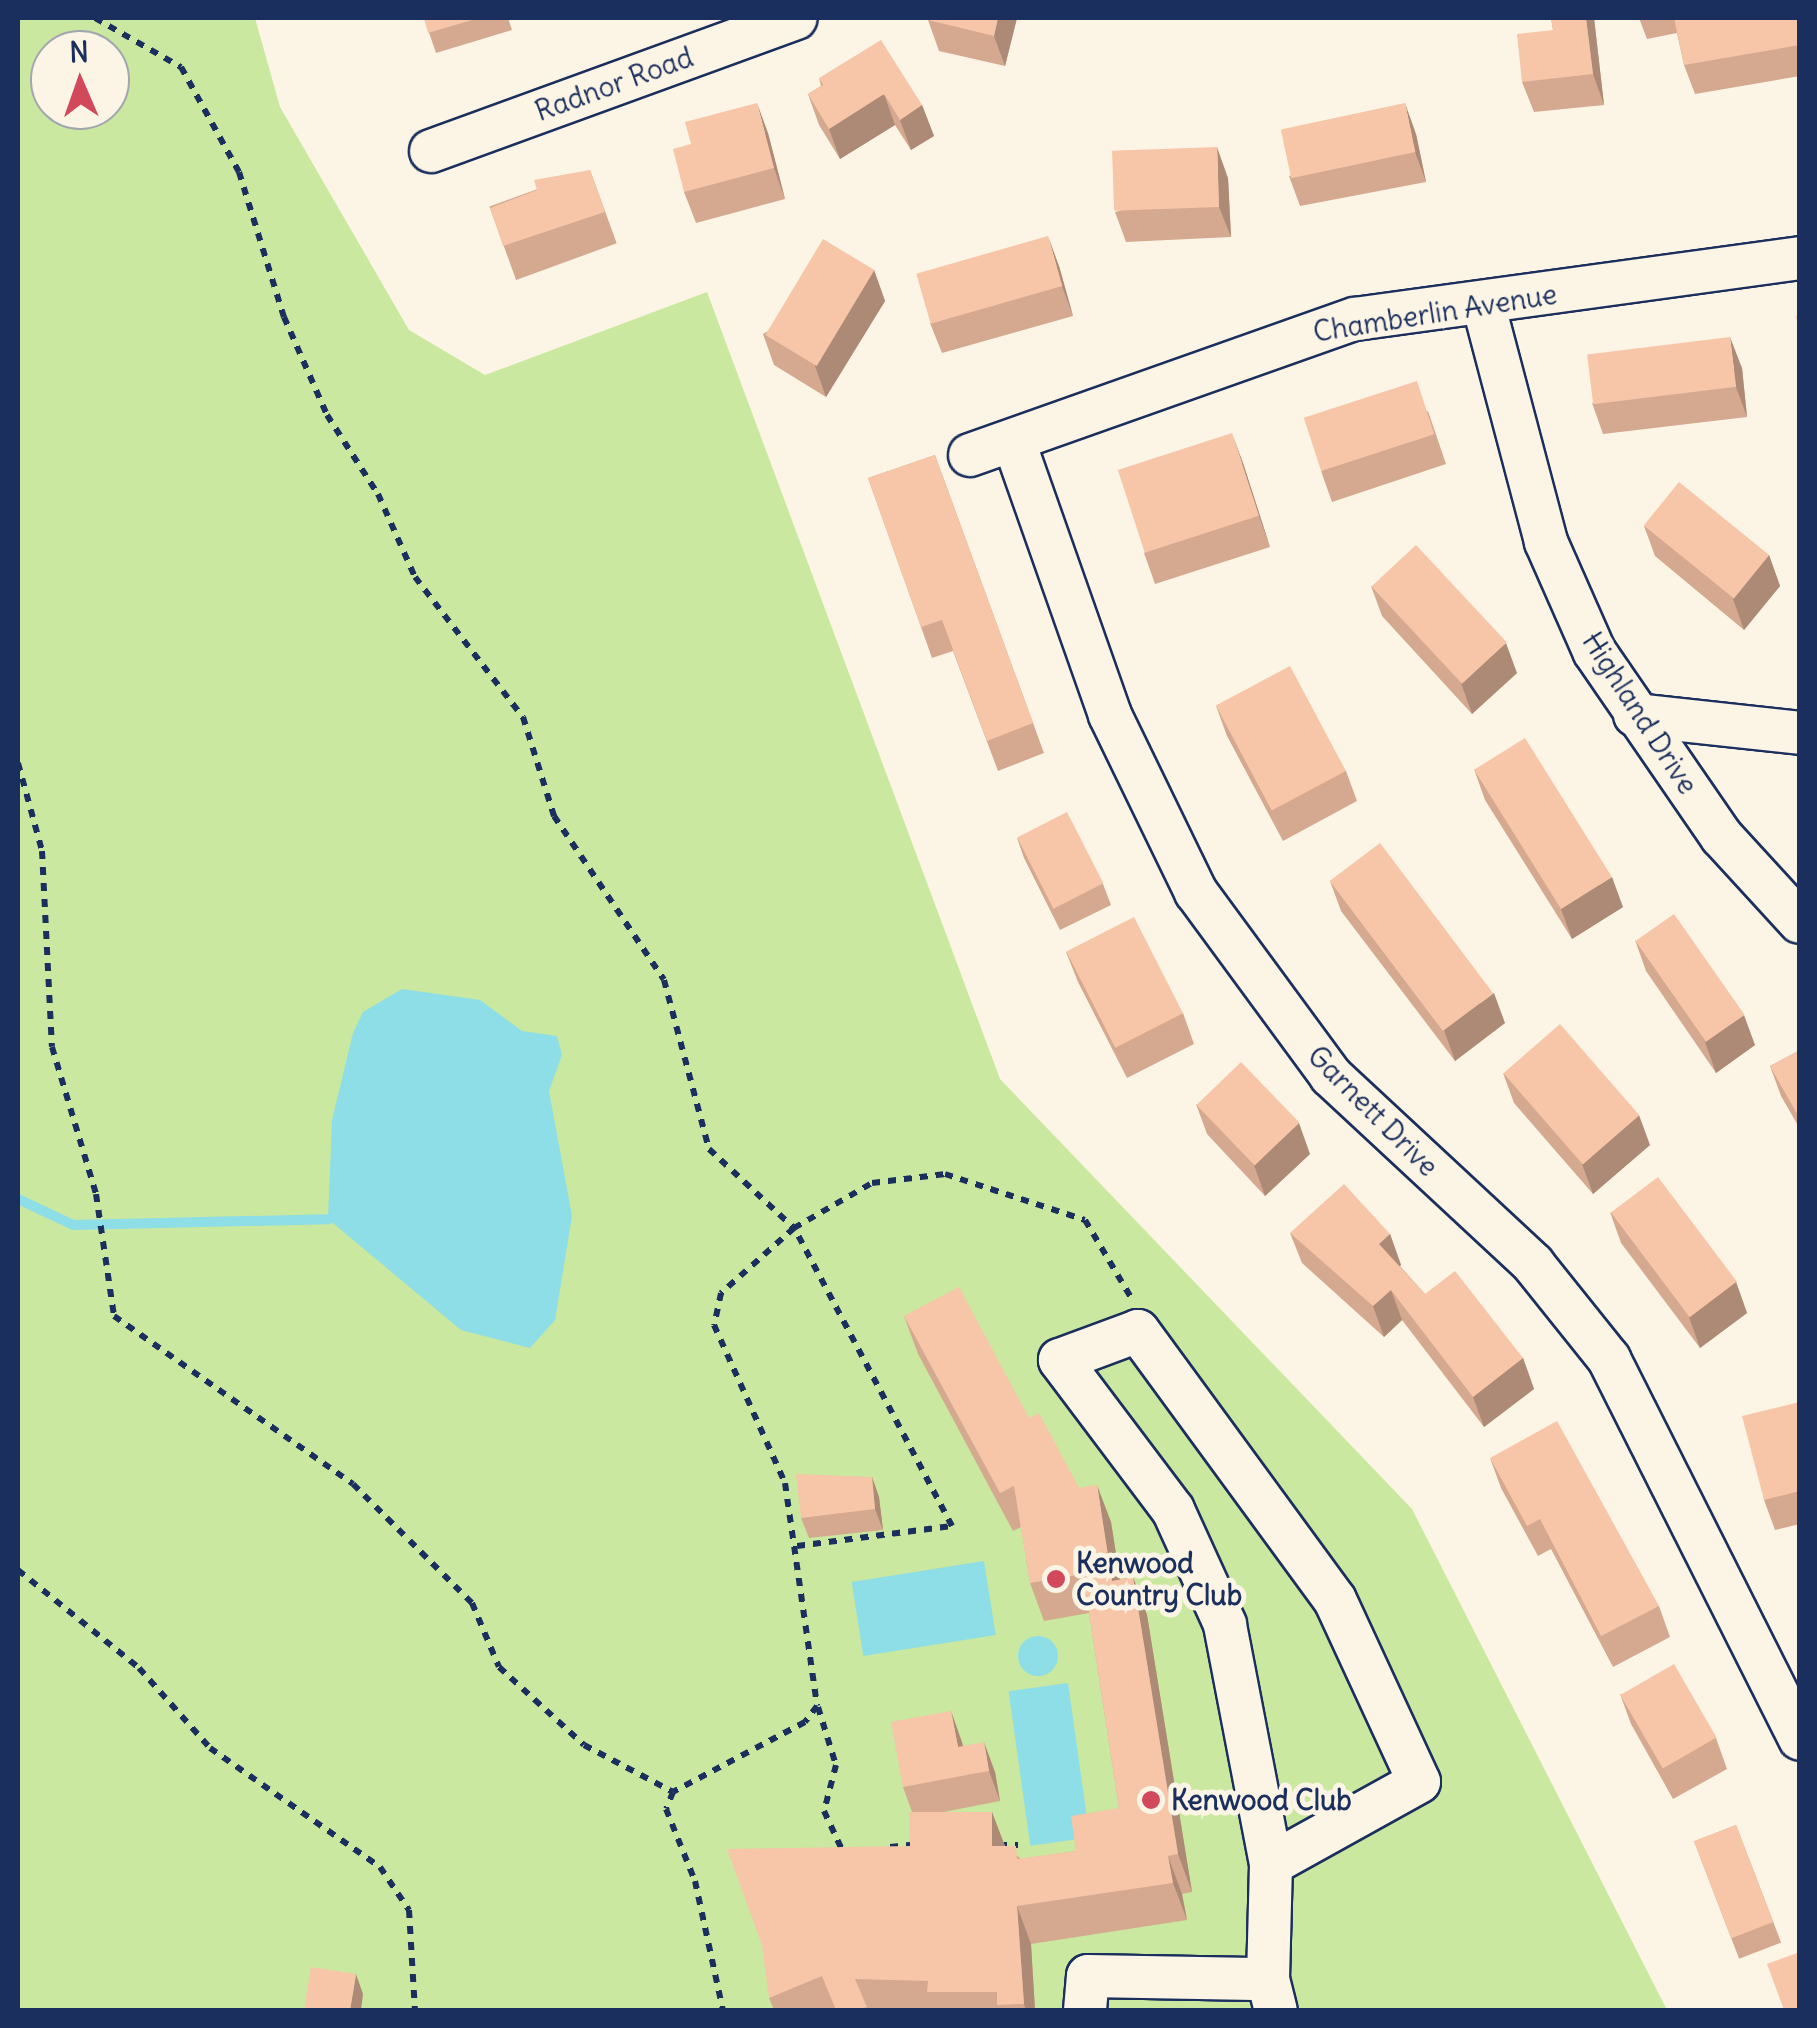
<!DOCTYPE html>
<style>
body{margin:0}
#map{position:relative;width:1817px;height:2028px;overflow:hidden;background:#fcf5e5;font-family:Delius,sans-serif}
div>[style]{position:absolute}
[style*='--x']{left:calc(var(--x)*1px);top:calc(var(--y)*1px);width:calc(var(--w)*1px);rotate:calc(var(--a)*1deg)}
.green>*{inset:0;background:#cae89f}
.water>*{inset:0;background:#8ddee6;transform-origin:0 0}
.round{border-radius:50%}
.stream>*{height:10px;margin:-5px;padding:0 5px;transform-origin:5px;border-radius:5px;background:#8ddee6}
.path>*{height:6px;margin-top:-3px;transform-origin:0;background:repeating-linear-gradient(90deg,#1b2f5e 0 8px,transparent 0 16px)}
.roads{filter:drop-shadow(2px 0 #1b2f5e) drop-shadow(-2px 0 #1b2f5e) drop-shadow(0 2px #1b2f5e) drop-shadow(0 -2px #1b2f5e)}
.minor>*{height:42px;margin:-21px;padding:0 21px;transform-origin:21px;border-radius:21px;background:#fcf5e5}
.wall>*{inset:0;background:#d4a990;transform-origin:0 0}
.shaded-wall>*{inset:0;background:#ad8a75}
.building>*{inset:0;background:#f7c5a7;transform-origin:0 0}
.dots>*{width:28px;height:28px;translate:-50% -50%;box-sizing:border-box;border:5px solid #fcf5e5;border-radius:50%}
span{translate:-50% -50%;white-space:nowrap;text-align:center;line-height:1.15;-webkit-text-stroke:10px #fcf5e5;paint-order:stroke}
.street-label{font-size:28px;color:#1b2f5e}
.poi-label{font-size:28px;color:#1b2f5e;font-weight:700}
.left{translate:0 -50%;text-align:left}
.frame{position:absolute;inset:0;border:20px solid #1b2f5e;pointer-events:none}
.north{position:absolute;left:30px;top:30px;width:100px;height:100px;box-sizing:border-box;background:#fcf5e5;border:2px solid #a2a6af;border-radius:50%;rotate:358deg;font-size:28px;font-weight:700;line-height:40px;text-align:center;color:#1b2f5e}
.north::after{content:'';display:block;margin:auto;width:35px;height:45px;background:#d1495b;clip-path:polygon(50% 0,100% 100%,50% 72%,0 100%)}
</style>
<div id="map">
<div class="green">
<i style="clip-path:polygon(evenodd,18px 18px,255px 18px,280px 107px,409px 330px,485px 375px,707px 292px,1000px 1079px,1412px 1509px,1667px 2010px,18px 2010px,18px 18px,50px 50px,110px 50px,110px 110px,50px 110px,50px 50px)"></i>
</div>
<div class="water">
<i style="clip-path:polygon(402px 989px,480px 1000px,522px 1031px,557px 1036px,562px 1055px,549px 1091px,572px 1216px,555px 1320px,530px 1348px,461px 1330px,328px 1219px,332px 1120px,353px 1033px,363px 1012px)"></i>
<i style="left:984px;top:1561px;width:75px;height:134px;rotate:81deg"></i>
<i class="round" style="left:1018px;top:1636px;width:40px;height:40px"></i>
<i style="left:1068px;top:1683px;width:156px;height:60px;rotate:82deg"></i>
</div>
<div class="stream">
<i style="--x:18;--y:1199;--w:61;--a:25.3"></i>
<i style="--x:73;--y:1225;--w:255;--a:-1.3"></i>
</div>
<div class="path">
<i style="--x:95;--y:18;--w:99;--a:29.7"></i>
<i style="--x:181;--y:67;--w:120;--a:61.1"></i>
<i style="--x:239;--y:172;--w:152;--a:72.8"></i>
<i style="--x:284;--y:317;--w:107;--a:66.3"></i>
<i style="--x:327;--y:415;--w:94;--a:57.2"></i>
<i style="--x:378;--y:494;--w:91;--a:66"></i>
<i style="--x:415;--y:577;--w:177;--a:52.4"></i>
<i style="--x:523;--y:717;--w:104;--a:72.6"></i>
<i style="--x:554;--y:816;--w:197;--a:56.1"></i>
<i style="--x:664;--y:980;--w:175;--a:75.1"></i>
<i style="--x:709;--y:1149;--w:116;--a:42.9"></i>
<i style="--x:794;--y:1228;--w:98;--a:138.3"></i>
<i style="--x:721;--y:1293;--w:33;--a:102"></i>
<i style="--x:714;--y:1325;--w:173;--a:65.8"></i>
<i style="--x:785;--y:1483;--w:225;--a:81.8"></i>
<i style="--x:817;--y:1706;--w:20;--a:127"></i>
<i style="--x:805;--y:1722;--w:149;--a:152.1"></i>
<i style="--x:18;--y:763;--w:91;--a:74.7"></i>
<i style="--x:42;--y:851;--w:196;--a:87.1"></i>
<i style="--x:52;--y:1047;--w:153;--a:73.3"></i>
<i style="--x:96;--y:1194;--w:123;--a:81.6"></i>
<i style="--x:114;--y:1316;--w:292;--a:35.1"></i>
<i style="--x:353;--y:1484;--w:168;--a:45"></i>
<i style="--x:472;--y:1603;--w:69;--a:67.1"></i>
<i style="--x:499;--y:1667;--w:115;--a:42.5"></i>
<i style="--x:584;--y:1745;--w:101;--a:27.8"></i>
<i style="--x:673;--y:1792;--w:18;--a:112"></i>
<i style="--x:666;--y:1809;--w:78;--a:68.1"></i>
<i style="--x:695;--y:1881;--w:132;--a:77.8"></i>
<i style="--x:797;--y:1546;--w:156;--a:-7.4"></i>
<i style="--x:952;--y:1526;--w:337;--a:-117.9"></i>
<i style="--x:794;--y:1228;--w:90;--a:-30"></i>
<i style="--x:872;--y:1183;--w:74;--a:-7"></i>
<i style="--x:945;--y:1174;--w:147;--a:18.2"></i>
<i style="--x:1085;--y:1220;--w:92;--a:59.3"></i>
<i style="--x:18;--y:1570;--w:156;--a:39"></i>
<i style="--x:139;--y:1668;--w:107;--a:48.4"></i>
<i style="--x:210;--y:1748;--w:208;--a:35"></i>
<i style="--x:380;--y:1867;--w:52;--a:56"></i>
<i style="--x:409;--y:1910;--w:100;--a:86.6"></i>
<i style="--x:818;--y:1707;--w:61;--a:72.8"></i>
<i style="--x:836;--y:1765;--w:48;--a:104.6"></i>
<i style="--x:824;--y:1811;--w:47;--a:65.1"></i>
<i style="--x:999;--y:1845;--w:19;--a:0"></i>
<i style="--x:890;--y:1847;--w:27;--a:-6"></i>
</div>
<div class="roads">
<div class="minor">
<i style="--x:431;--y:151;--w:388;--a:-20"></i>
<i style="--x:1483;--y:303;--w:247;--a:75.2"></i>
<i style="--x:1546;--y:542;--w:119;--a:66.2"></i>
<i style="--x:1594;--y:651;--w:226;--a:55.5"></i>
<i style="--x:1722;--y:837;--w:115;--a:47.5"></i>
<i style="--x:1014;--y:442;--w:289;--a:70.6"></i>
<i style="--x:1110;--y:715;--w:197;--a:64.1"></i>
<i style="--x:1196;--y:892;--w:228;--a:53.7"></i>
<i style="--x:1331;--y:1076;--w:276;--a:42.9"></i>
<i style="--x:1533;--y:1264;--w:122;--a:51.3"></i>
<i style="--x:1609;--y:1359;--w:425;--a:63.3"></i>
<i style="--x:970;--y:455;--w:408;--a:-19.5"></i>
<i style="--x:1355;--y:319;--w:449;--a:-7.8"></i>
<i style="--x:1635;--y:715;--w:166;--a:6.2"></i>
<i style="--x:1268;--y:1979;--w:115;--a:-88.5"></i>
<i style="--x:1271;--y:1864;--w:244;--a:-100.9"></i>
<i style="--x:1225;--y:1624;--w:125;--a:-114.5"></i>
<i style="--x:1173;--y:1510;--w:188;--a:-127"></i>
<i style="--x:1060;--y:1360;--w:83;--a:-20.4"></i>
<i style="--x:1138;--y:1331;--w:333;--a:53.8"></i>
<i style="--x:1335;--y:1600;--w:200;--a:65.2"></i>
<i style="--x:1419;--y:1782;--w:169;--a:151"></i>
<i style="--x:1085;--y:2010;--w:34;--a:-85"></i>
<i style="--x:1088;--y:1976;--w:180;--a:1"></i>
<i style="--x:1268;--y:1979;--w:32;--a:76"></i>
</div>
</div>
<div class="wall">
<i style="clip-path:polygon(424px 18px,508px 18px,512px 30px,436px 53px)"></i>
<i style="clip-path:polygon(929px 18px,1017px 18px,1005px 66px,939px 51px,928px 20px)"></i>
<i style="clip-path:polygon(1551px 18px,1594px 18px,1604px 105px,1534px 112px,1522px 82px,1553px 30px)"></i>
<i style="clip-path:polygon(1639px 18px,1800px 18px,1800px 76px,1695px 94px,1684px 65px,1677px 33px,1647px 39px)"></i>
<i style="clip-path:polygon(819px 78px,922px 105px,934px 136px,911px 150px,895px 125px,840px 159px,819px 125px,808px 94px,821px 86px)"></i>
<i style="clip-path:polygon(768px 133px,785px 199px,696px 223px,684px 192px)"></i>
<i style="clip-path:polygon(1416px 134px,1426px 182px,1300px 206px,1289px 176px)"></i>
<i style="left:590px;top:170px;width:78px;height:107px;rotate:70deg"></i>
<i style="clip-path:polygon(1228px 178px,1231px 237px,1126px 242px,1115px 212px)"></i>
<i style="clip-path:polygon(1059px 266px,1073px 316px,942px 353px,930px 323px)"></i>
<i style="clip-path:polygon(874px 270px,885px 301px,826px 397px,774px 365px,763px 334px)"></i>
<i style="clip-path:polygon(1742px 368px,1747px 417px,1603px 434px,1592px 403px)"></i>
<i style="clip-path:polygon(1428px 411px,1446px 464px,1332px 502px,1321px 471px)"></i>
<i style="clip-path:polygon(935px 455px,1044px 753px,998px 771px,953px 651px,932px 658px,868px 478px)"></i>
<i style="clip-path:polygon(1243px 463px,1270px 547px,1155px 584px,1144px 553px)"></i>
<i style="clip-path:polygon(1644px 526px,1769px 555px,1780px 586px,1744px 630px,1655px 556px)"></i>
<i style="clip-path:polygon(1371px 586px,1517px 673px,1472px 714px,1382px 616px)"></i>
<i style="clip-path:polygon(1216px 706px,1346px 771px,1357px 801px,1283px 841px,1227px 736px)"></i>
<i style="clip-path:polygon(1474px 769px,1623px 907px,1572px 939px,1485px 800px)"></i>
<i style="clip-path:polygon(1017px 838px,1103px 884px,1111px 905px,1060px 930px,1024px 858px)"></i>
<i style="clip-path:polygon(1330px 881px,1505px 1023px,1455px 1061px,1341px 911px)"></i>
<i style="clip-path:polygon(1635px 940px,1755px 1045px,1716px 1073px,1646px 971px)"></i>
<i style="clip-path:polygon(1066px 952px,1183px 1013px,1194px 1044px,1127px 1078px,1078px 982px)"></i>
<i style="clip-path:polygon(1800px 1050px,1800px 1129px,1781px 1096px,1770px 1066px)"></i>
<i style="clip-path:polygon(1503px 1073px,1650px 1145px,1593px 1194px,1514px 1103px)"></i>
<i style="clip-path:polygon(1196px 1104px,1310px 1154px,1265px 1196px,1207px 1134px)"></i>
<i style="clip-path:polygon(1610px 1212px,1736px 1282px,1747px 1313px,1700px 1348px,1621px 1243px)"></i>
<i style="clip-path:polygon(1290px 1233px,1390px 1234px,1401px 1265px,1400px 1266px,1425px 1294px,1523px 1358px,1534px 1389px,1484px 1427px,1402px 1320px,1384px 1337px,1302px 1263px)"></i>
<i style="clip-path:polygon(904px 1316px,1029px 1418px,1079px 1488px,1111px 1522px,1120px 1579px,1133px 1577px,1147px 1615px,1192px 1892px,1182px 1894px,1187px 1920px,1031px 1944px,1035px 2010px,774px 2010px,769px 1998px,910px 1846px,912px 1812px,903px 1787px,962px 1742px,963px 1746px,995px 1772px,1000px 1801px,944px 1812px,992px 1812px,1005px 1846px,1021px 1859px,1076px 1851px,1119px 1808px,1089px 1613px,1044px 1621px,1030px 1583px,1021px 1527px,1013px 1531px,918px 1354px)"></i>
<i style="clip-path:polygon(1800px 1402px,1800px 1524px,1775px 1530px,1764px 1500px)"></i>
<i style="clip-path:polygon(1490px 1458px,1659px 1606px,1670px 1637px,1613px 1667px,1551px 1549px,1538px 1556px,1501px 1488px)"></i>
<i style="clip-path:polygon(872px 1477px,879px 1497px,883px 1530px,809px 1538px,801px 1518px)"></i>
<i style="clip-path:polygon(1620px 1694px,1716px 1738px,1727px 1769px,1673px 1799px,1631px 1724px)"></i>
<i style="left:1736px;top:1825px;width:126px;height:45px;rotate:69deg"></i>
</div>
<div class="shaded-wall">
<i style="clip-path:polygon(998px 18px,1017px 18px,1005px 66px,994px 36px)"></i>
<i style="clip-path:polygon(1586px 18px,1594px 18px,1604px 105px,1593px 74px)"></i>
<i style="clip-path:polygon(884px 94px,895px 125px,840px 159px,829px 129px)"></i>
<i style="clip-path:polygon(757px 103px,768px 133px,785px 199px,774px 168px)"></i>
<i style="clip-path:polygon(1405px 103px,1416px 134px,1426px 182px,1415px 152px)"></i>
<i style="clip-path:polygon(922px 105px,934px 136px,911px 150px,900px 120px)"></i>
<i style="clip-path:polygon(1217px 147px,1228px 178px,1231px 237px,1219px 207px)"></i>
<i style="clip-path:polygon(1048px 236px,1059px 266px,1073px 316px,1062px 286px)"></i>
<i style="clip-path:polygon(874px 270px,885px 301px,826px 397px,815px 366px)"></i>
<i style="clip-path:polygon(1730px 337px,1742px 368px,1747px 417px,1736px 387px)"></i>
<i style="clip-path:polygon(1232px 433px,1243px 463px,1270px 547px,1259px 516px)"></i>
<i style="clip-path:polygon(1769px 555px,1780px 586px,1744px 630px,1733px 599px)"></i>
<i style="clip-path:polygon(1506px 643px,1517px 673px,1472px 714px,1461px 683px)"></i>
<i style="clip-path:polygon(1612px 877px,1623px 907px,1572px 939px,1561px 909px)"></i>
<i style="clip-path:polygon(1494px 993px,1505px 1023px,1455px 1061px,1444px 1030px)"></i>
<i style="clip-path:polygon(1744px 1015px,1755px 1045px,1716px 1073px,1705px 1042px)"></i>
<i style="clip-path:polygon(1639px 1115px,1650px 1145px,1593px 1194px,1582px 1164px)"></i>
<i style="clip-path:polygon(1299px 1123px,1310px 1154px,1265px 1196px,1254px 1165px)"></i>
<i style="clip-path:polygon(1390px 1234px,1401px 1265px,1390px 1275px,1379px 1244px)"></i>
<i style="clip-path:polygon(1736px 1282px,1747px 1313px,1700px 1348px,1689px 1317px)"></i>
<i style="clip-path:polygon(1391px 1290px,1402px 1320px,1384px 1337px,1373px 1306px)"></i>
<i style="clip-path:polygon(1523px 1358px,1534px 1389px,1484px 1427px,1473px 1397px)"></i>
<i style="clip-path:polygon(872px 1477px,879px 1497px,883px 1530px,875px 1509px)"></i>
<i style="clip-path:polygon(1097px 1485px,1111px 1522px,1126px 1618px,1112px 1581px)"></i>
<i style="clip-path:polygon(1133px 1577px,1147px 1615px,1192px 1892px,1178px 1854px)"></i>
<i style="clip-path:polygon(951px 1711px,962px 1742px,969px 1778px,958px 1747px)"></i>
<i style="clip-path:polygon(984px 1742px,995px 1772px,1000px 1801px,989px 1771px)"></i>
<i style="clip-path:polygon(992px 1812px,1006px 1849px,992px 1846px)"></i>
<i style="clip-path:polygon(1168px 1856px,1182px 1894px,1187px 1920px,1173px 1883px)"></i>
<i style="clip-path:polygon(1017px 1906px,1031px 1944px,1035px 2010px,1026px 2010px,1024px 2004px)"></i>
<i style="clip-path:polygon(356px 1974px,363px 1994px,361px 2010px,350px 2010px)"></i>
</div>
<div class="building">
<i style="clip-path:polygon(424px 18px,479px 18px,428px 33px)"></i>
<i style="clip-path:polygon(929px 18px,998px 18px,994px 36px,928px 20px)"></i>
<i style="clip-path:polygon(1551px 18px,1586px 18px,1593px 74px,1522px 82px,1517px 34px,1553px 30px)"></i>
<i style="clip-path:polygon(1674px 18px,1800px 18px,1800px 45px,1684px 65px)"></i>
<i style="clip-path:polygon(881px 40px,922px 105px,900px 120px,884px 94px,829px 129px,808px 94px,823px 85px,819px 78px)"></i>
<i style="clip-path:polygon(757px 103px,774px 168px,684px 192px,673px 149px,691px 144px,685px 122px)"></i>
<i style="left:1405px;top:103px;width:50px;height:127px;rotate:78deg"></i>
<i style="left:1217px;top:147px;width:60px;height:105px;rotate:88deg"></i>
<i style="clip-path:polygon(590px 170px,605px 212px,503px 246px,490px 208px,537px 190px,534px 180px)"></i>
<i style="left:1048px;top:236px;width:52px;height:137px;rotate:74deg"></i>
<i style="left:823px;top:239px;width:60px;height:112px;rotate:31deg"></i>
<i style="clip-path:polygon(1800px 315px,1800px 337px,1796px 316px)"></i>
<i style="left:1730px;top:337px;width:50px;height:144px;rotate:83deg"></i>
<i style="left:1417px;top:381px;width:56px;height:119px;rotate:72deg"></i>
<i style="left:1232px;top:433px;width:87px;height:120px;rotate:72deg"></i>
<i style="clip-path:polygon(935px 455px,1033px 723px,987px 741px,942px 620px,921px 627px,868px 478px)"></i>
<i style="left:1679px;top:482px;width:116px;height:56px;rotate:39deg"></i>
<i style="left:1416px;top:545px;width:133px;height:61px;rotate:47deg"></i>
<i style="left:1290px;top:666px;width:119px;height:84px;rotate:62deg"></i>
<i style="left:1525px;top:738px;width:164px;height:60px;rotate:58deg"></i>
<i style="left:1067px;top:812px;width:80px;height:56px;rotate:63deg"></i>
<i style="left:1380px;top:843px;width:188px;height:63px;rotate:53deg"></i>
<i style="left:1674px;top:914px;width:123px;height:47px;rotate:55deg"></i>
<i style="left:1134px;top:917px;width:108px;height:76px;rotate:63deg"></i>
<i style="left:1560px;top:1024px;width:121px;height:75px;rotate:49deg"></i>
<i style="clip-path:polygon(1800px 1050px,1800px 1119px,1770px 1066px)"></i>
<i style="left:1241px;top:1062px;width:84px;height:62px;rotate:46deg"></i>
<i style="left:1658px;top:1177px;width:131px;height:59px;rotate:53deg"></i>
<i style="clip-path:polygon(1344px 1184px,1390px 1234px,1379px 1244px,1425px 1294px,1455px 1271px,1523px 1358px,1473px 1397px,1391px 1290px,1373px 1306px,1290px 1233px)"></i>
<i style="clip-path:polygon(959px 1287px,1029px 1418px,1039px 1413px,1079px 1488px,1097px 1485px,1112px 1581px,1133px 1577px,1178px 1854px,1168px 1856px,1173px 1883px,1017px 1906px,1024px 2004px,997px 2005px,997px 1992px,927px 1992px,928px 1981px,855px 1979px,867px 2007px,857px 2010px,836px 2010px,822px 1976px,769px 1998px,762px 1945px,727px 1849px,910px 1846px,909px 1812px,992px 1812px,992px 1846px,1016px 1846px,1017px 1859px,1076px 1851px,1071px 1816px,1119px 1808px,1083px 1574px,1030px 1583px,1014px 1486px,1000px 1493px,904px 1316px)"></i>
<i style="clip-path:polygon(1800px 1402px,1800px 1491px,1764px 1500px,1742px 1416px)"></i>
<i style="clip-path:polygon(1557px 1421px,1659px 1606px,1601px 1636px,1540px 1519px,1527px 1526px,1490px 1458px)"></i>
<i style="clip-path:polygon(796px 1474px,872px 1477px,875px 1509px,801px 1518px)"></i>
<i style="left:1674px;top:1664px;width:85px;height:62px;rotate:60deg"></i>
<i style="clip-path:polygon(951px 1711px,958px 1747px,984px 1742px,989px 1771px,903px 1787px,891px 1722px)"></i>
<i style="left:1736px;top:1825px;width:104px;height:45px;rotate:69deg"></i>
<i style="clip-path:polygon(1800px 1952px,1800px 2010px,1784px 2010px,1767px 1964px)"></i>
<i style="clip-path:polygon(311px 1967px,356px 1974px,350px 2010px,304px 2010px)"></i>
</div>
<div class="dots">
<i style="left:1056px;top:1579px;background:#d1495b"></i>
<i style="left:1151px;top:1800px;background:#d1495b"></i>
</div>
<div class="street-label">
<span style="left:614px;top:84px;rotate:-20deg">Radnor Road</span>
<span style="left:1435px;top:313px;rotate:-9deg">Chamberlin Avenue</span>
<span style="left:1640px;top:713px;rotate:57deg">Highland Drive</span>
<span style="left:1373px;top:1111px;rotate:45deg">Garnett Drive</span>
</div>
<div class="poi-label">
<span class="left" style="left:1076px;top:1579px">Kenwood<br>Country Club</span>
<span class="left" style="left:1171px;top:1800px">Kenwood Club</span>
</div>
<div class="frame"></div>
<div class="north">N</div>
</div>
